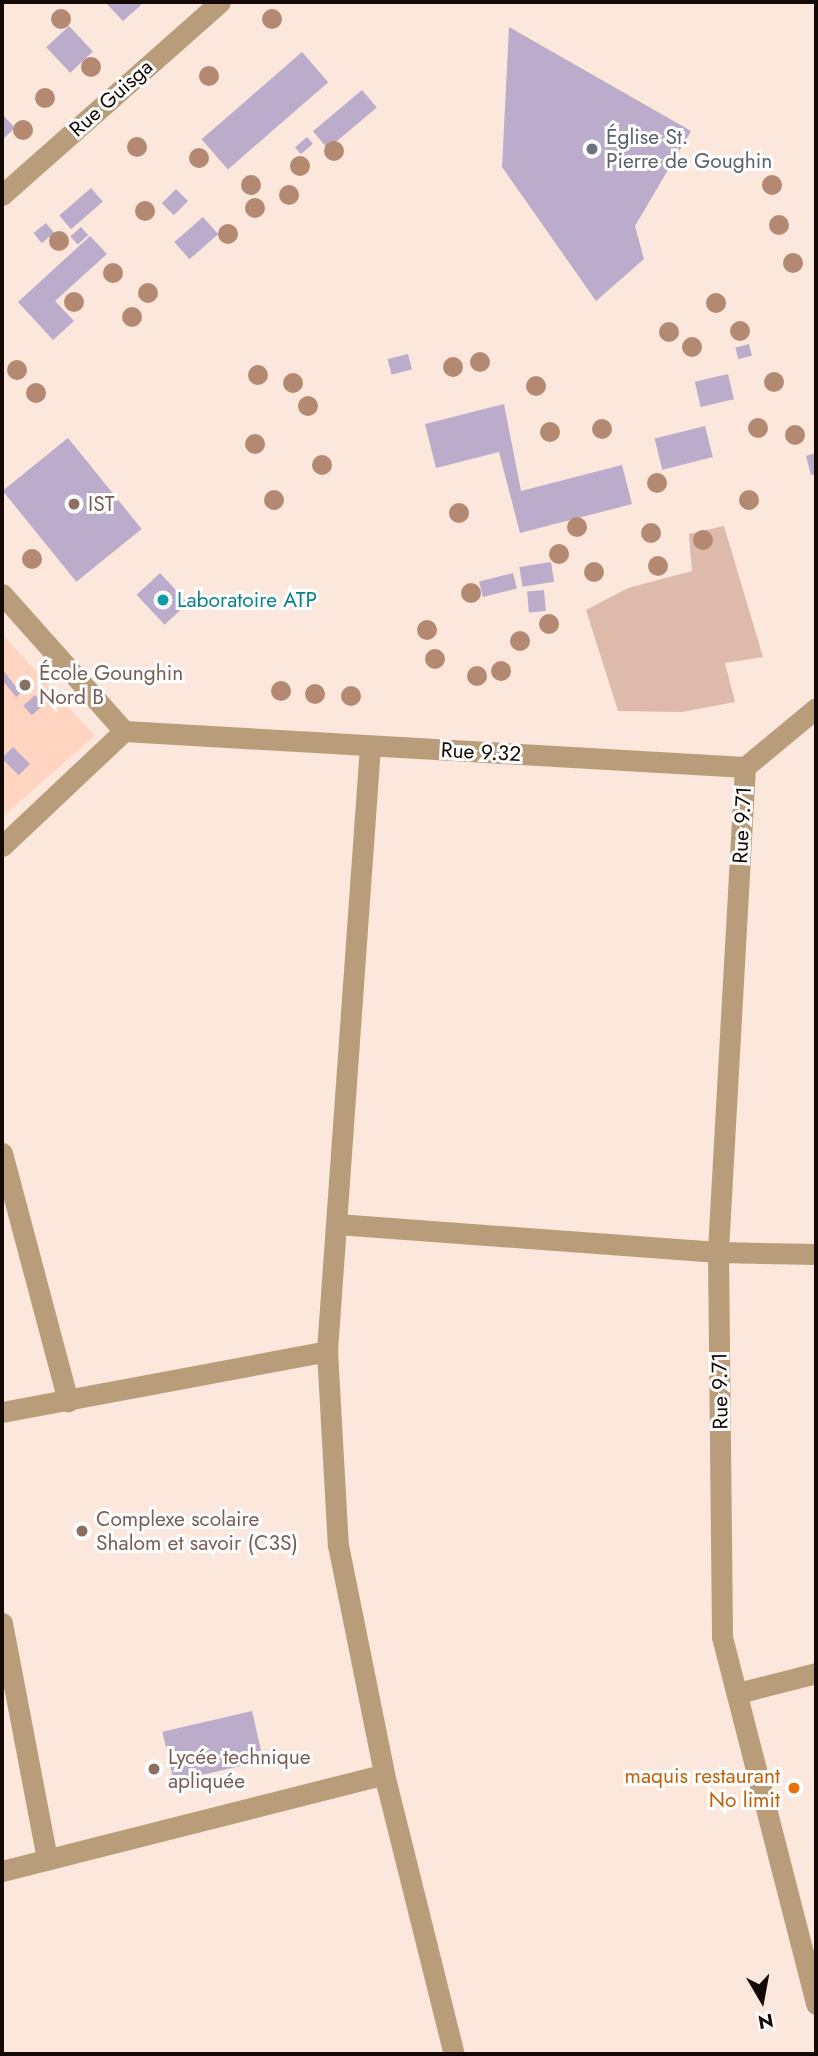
<!DOCTYPE html>
<meta charset="utf-8">
<style>
body{margin:0}
#map{position:relative;width:818px;height:2056px;overflow:hidden;background:#fce7dd;font-family:Jost,sans-serif}
div>[style]{position:absolute}
[style*='--x']{left:calc(var(--x)*1px);top:calc(var(--y)*1px);width:calc(var(--w)*1px);rotate:calc(var(--a)*1deg)}
.built>*{inset:0;background:#ffd5c1}
.green>*{inset:0;background:#ddbaaa}
.building>*{inset:0;background:#baacca;transform-origin:0 0}
.minor>*{height:21px;margin:-10.5px;padding:0 10.5px;transform-origin:10.5px;border-radius:10.5px;background:#b99d7b}
.trees>*{width:20px;height:20px;margin:-10px;border-radius:50%;background:#b48972}
.dots>*{width:19px;height:19px;translate:-50% -50%;box-sizing:border-box;border:4px solid #fff;border-radius:50%}
span{translate:-50% -50%;white-space:nowrap;text-align:center;line-height:1.15;-webkit-text-stroke:6px #fff;paint-order:stroke}
.street-label{font-size:21px;color:#140905}
.worship-label{font-size:21px;color:#5b616d}
.left{translate:0 -50%;text-align:left}
.education-label{font-size:21px;color:#785e54}
.culture-label{font-size:21px;color:#0d838f}
.food-label{font-size:21px;color:#c56008}
.right{translate:-100% -50%;text-align:right}
.frame{position:absolute;inset:0;border:4px solid #140905;pointer-events:none}
.north{position:absolute;left:727px;top:1965px;width:70px;height:70px;-webkit-text-stroke:5px #fff;paint-order:stroke;rotate:170deg;font-size:19px;font-weight:700;line-height:28px;text-align:center;color:#140905}
.north::after{content:'';display:block;margin:auto;width:24px;height:32px;background:#140905;clip-path:polygon(50% 0,100% 100%,50% 72%,0 100%)}
</style>
<div id="map">
<div class="built">
<i style="clip-path:polygon(2px 634px,95px 736px,2px 817px)"></i>
</div>
<div class="green">
<i style="clip-path:polygon(724px 526px,763px 657px,725px 663px,735px 702px,682px 712px,618px 711px,586px 610px,628px 588px,692px 571px,689px 534px)"></i>
</div>
<div class="building">
<i style="clip-path:polygon(110px 2px,138px 2px,141px 5px,123px 21px,107px 4px)"></i>
<i style="left:69px;top:26px;width:35px;height:31px;rotate:47deg"></i>
<i style="clip-path:polygon(509px 27px,691px 131px,635px 226px,644px 259px,596px 301px,502px 167px)"></i>
<i style="left:302px;top:52px;width:40px;height:133px;rotate:49deg"></i>
<i style="left:362px;top:90px;width:23px;height:64px;rotate:50deg"></i>
<i style="clip-path:polygon(2px 114px,15px 128px,2px 140px)"></i>
<i style="left:307px;top:137px;width:9px;height:16px;rotate:49deg"></i>
<i style="left:91px;top:188px;width:18px;height:42px;rotate:49deg"></i>
<i style="left:176px;top:189px;width:17px;height:20px;rotate:45deg"></i>
<i style="left:203px;top:217px;width:23px;height:38px;rotate:49deg"></i>
<i style="left:46px;top:223px;width:13px;height:16px;rotate:51deg"></i>
<i style="left:81px;top:227px;width:11px;height:14px;rotate:49deg"></i>
<i style="clip-path:polygon(90px 236px,107px 254px,55px 301px,74px 321px,53px 340px,18px 302px)"></i>
<i style="left:749px;top:344px;width:12px;height:14px;rotate:76deg"></i>
<i style="left:408px;top:354px;width:16px;height:21px;rotate:76deg"></i>
<i style="left:728px;top:374px;width:26px;height:34px;rotate:77deg"></i>
<i style="clip-path:polygon(504px 404px,521px 491px,622px 465px,632px 504px,520px 533px,499px 452px,436px 468px,425px 424px)"></i>
<i style="left:705px;top:426px;width:32px;height:52px;rotate:76deg"></i>
<i style="left:68px;top:438px;width:117px;height:84px;rotate:51deg"></i>
<i style="clip-path:polygon(816px 453px,816px 474px,811px 475px,806px 456px)"></i>
<i style="left:551px;top:562px;width:20px;height:32px;rotate:81deg"></i>
<i style="left:160px;top:573px;width:41px;height:32px;rotate:47deg"></i>
<i style="left:513px;top:573px;width:16px;height:35px;rotate:76deg"></i>
<i style="left:544px;top:590px;width:21px;height:17px;rotate:85deg"></i>
<i style="clip-path:polygon(2px 669px,21px 693px,16px 697px,2px 680px)"></i>
<i style="left:35px;top:695px;width:13px;height:16px;rotate:48deg"></i>
<i style="left:13px;top:747px;width:24px;height:16px;rotate:45deg"></i>
<i style="left:252px;top:1711px;width:51px;height:92px;rotate:77deg"></i>
</div>
<div class="minor">
<i style="--x:2;--y:195;--w:291;--a:-41.5"></i>
<i style="--x:2;--y:594;--w:183;--a:48.3"></i>
<i style="--x:124;--y:731;--w:622;--a:3.32"></i>
<i style="--x:745;--y:767;--w:92;--a:-39.7"></i>
<i style="--x:370;--y:746;--w:607;--a:94.07"></i>
<i style="--x:327;--y:1351;--w:194;--a:86.8"></i>
<i style="--x:338;--y:1545;--w:234;--a:78.6"></i>
<i style="--x:384;--y:1774;--w:289;--a:76"></i>
<i style="--x:745;--y:767;--w:486;--a:93.2"></i>
<i style="--x:718;--y:1252;--w:385;--a:89.4"></i>
<i style="--x:722;--y:1637;--w:379;--a:75.6"></i>
<i style="--x:2;--y:846;--w:168;--a:-43.3"></i>
<i style="--x:2;--y:1153;--w:257;--a:75.1"></i>
<i style="--x:337;--y:1224;--w:382;--a:4.2"></i>
<i style="--x:718;--y:1252;--w:98;--a:1.2"></i>
<i style="--x:2;--y:1412;--w:331;--a:-10.6"></i>
<i style="--x:2;--y:1623;--w:241;--a:79.2"></i>
<i style="--x:738;--y:1693;--w:81;--a:-14.4"></i>
<i style="--x:2;--y:1871;--w:394;--a:-14.2"></i>
</div>
<div class="trees">
<i style="left:61px;top:19px"></i>
<i style="left:272px;top:19px"></i>
<i style="left:91px;top:67px"></i>
<i style="left:209px;top:76px"></i>
<i style="left:45px;top:98px"></i>
<i style="left:23px;top:130px"></i>
<i style="left:137px;top:147px"></i>
<i style="left:334px;top:151px"></i>
<i style="left:199px;top:158px"></i>
<i style="left:300px;top:166px"></i>
<i style="left:251px;top:185px"></i>
<i style="left:772px;top:185px"></i>
<i style="left:289px;top:195px"></i>
<i style="left:255px;top:208px"></i>
<i style="left:145px;top:211px"></i>
<i style="left:779px;top:225px"></i>
<i style="left:228px;top:234px"></i>
<i style="left:59px;top:241px"></i>
<i style="left:793px;top:263px"></i>
<i style="left:113px;top:273px"></i>
<i style="left:148px;top:293px"></i>
<i style="left:74px;top:302px"></i>
<i style="left:716px;top:303px"></i>
<i style="left:132px;top:317px"></i>
<i style="left:740px;top:331px"></i>
<i style="left:669px;top:332px"></i>
<i style="left:692px;top:347px"></i>
<i style="left:480px;top:362px"></i>
<i style="left:453px;top:367px"></i>
<i style="left:17px;top:370px"></i>
<i style="left:258px;top:375px"></i>
<i style="left:774px;top:382px"></i>
<i style="left:293px;top:383px"></i>
<i style="left:536px;top:386px"></i>
<i style="left:36px;top:393px"></i>
<i style="left:308px;top:406px"></i>
<i style="left:758px;top:428px"></i>
<i style="left:602px;top:429px"></i>
<i style="left:550px;top:432px"></i>
<i style="left:795px;top:435px"></i>
<i style="left:255px;top:444px"></i>
<i style="left:322px;top:465px"></i>
<i style="left:657px;top:483px"></i>
<i style="left:274px;top:500px"></i>
<i style="left:749px;top:500px"></i>
<i style="left:459px;top:513px"></i>
<i style="left:577px;top:527px"></i>
<i style="left:651px;top:533px"></i>
<i style="left:703px;top:540px"></i>
<i style="left:559px;top:554px"></i>
<i style="left:32px;top:559px"></i>
<i style="left:658px;top:566px"></i>
<i style="left:594px;top:572px"></i>
<i style="left:471px;top:593px"></i>
<i style="left:549px;top:624px"></i>
<i style="left:427px;top:630px"></i>
<i style="left:520px;top:641px"></i>
<i style="left:435px;top:659px"></i>
<i style="left:501px;top:671px"></i>
<i style="left:477px;top:676px"></i>
<i style="left:281px;top:691px"></i>
<i style="left:315px;top:694px"></i>
<i style="left:351px;top:696px"></i>
</div>
<div class="dots">
<i style="left:592px;top:149px;background:#6b7280"></i>
<i style="left:74px;top:504px;background:#8d6e63"></i>
<i style="left:163px;top:600px;background:#0f9aa8"></i>
<i style="left:25px;top:685px;background:#8d6e63"></i>
<i style="left:82px;top:1531px;background:#8d6e63"></i>
<i style="left:154px;top:1769px;background:#8d6e63"></i>
<i style="left:794px;top:1788px;background:#e8710a"></i>
</div>
<div class="street-label">
<span style="left:111px;top:98px;rotate:-42deg">Rue Guisga</span>
<span style="left:481px;top:752px;rotate:3deg">Rue 9.32</span>
<span style="left:742px;top:825px;rotate:-87deg">Rue 9.71</span>
<span style="left:720px;top:1391px;rotate:-91deg">Rue 9.71</span>
</div>
<div class="worship-label">
<span class="left" style="left:606px;top:149px">Église St.<br>Pierre de Goughin</span>
</div>
<div class="education-label">
<span class="left" style="left:88px;top:504px">IST</span>
<span class="left" style="left:39px;top:685px">École Gounghin<br>Nord B</span>
<span class="left" style="left:96px;top:1531px">Complexe scolaire<br>Shalom et savoir (C3S)</span>
<span class="left" style="left:168px;top:1769px">Lycée technique<br>apliquée</span>
</div>
<div class="culture-label">
<span class="left" style="left:177px;top:600px">Laboratoire ATP</span>
</div>
<div class="food-label">
<span class="right" style="left:780px;top:1788px">maquis restaurant<br>No limit</span>
</div>
<div class="frame"></div>
<div class="north">N</div>
</div>
